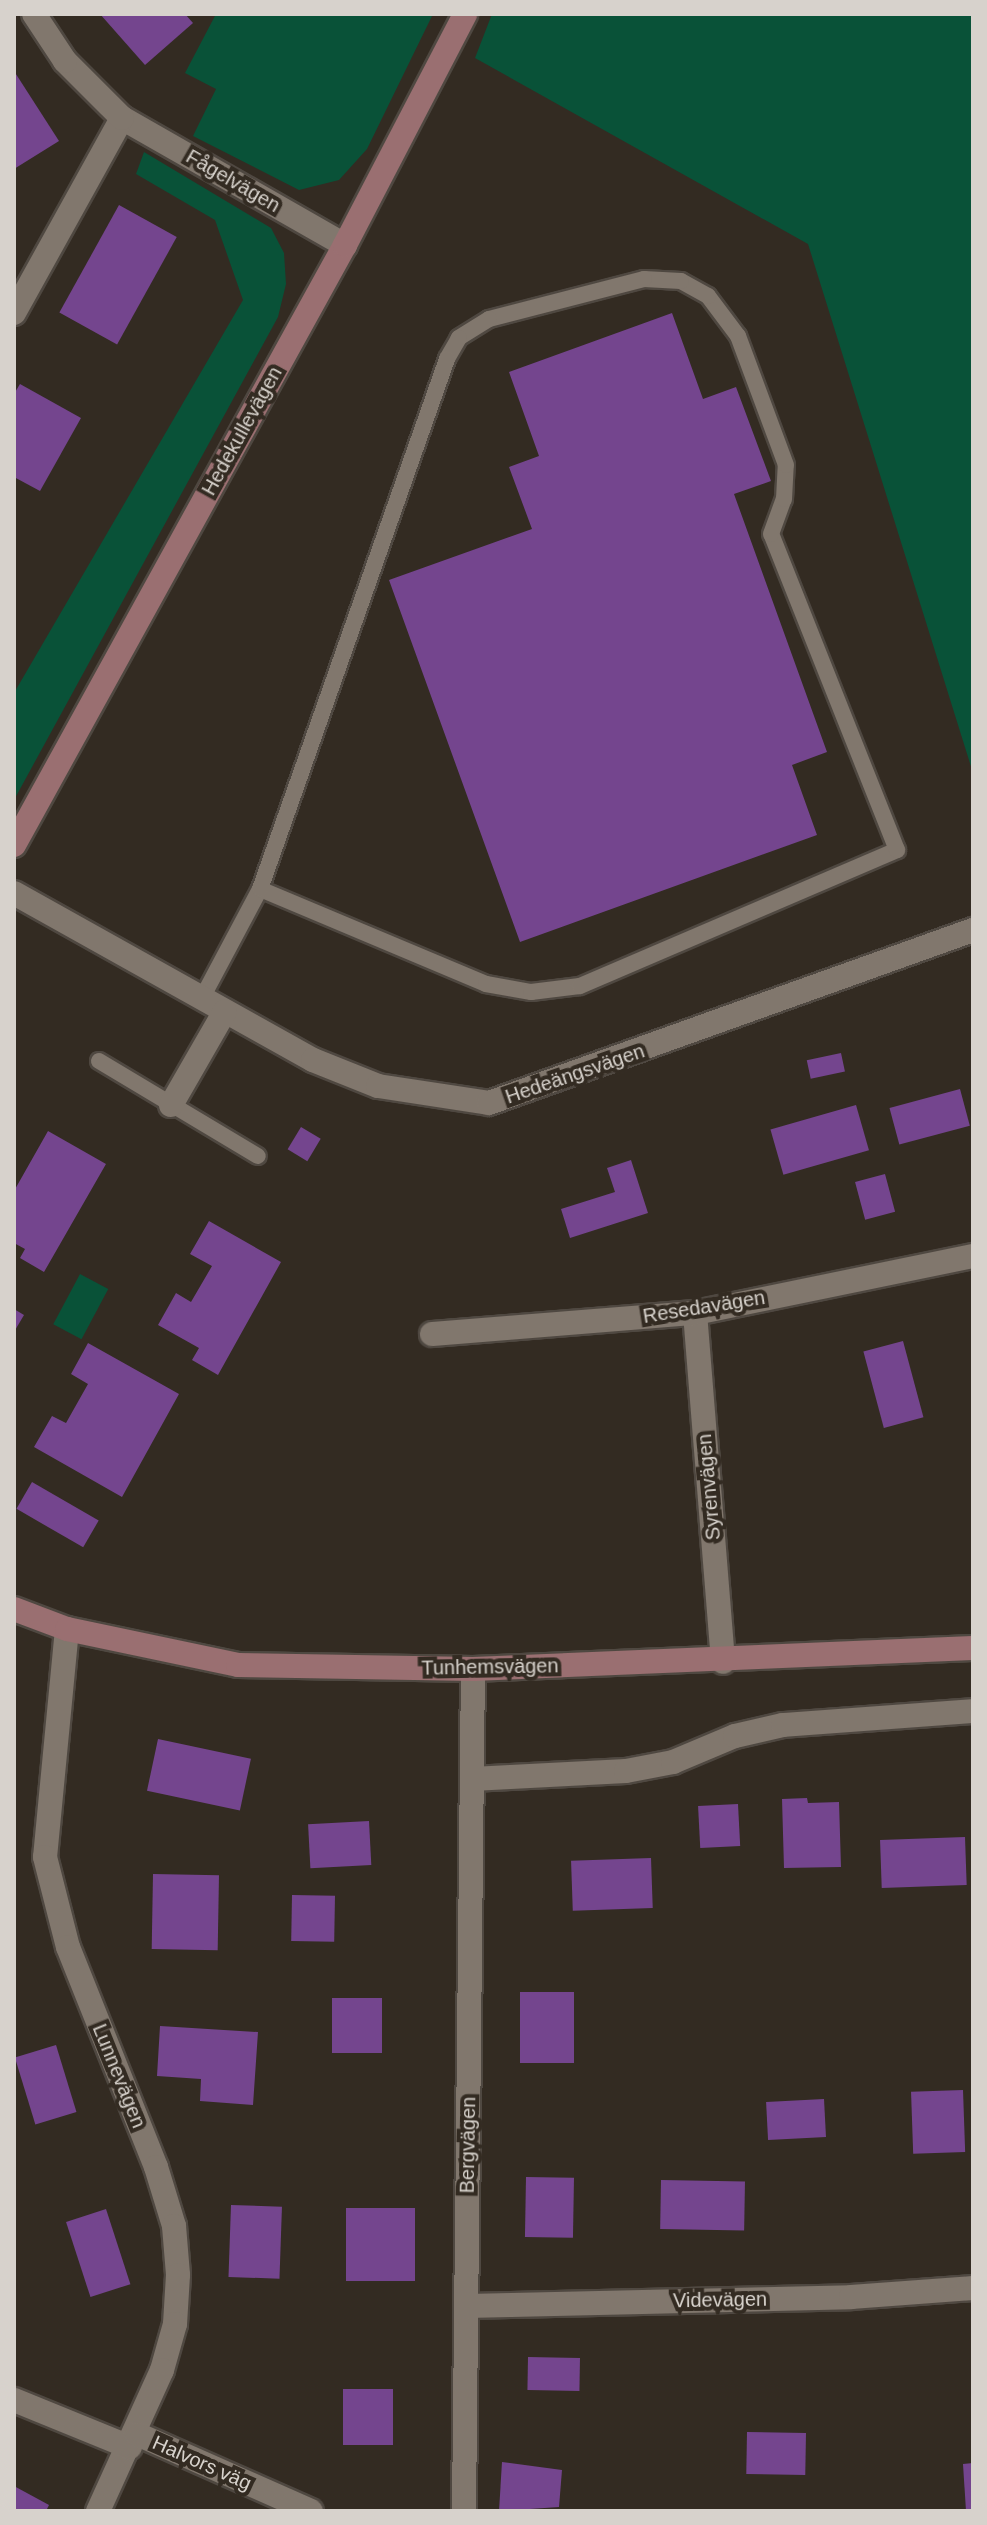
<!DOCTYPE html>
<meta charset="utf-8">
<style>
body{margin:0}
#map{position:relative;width:987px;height:2525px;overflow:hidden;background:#332b22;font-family:Helvetica,sans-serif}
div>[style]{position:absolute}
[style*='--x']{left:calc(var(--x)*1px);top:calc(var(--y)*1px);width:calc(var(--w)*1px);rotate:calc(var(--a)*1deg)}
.green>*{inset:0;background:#095238;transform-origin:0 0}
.building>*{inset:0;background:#74458e;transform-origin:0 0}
.roads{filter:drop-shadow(2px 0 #4f4841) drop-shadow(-2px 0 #4f4841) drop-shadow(0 2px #4f4841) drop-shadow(0 -2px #4f4841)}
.lane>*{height:16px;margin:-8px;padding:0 8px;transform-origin:8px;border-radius:8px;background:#81776d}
.street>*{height:24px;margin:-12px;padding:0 12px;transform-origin:12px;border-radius:12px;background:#81776d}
.secondary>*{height:24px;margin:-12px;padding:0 12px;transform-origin:12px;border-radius:12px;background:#9a6f71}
span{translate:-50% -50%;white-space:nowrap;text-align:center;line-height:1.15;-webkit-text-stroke:8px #332b22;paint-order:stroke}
.street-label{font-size:20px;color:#d7d2cc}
.frame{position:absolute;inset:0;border:16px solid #d7d2cc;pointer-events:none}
</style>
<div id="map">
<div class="green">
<i style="clip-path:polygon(216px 14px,433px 14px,367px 149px,339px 180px,299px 190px,193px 136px,216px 89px,185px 73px)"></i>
<i style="clip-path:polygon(492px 14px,973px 14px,973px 773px,808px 244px,475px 58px)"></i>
<i style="clip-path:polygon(144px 152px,271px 228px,284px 253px,286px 284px,278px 317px,14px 800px,14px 693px,243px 300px,215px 220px,136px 174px)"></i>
<i style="left:80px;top:1274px;width:32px;height:57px;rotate:28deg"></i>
</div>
<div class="building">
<i style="clip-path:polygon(100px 14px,185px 14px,193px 23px,145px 65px)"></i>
<i style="clip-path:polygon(14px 71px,59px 141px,14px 169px)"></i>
<i style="left:119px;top:205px;width:66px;height:123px;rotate:29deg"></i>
<i style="clip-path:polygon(672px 313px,703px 399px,736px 387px,771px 481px,734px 494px,827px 752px,792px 765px,817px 835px,520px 942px,389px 580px,532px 529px,509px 467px,539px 456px,509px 372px)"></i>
<i style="clip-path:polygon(20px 384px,81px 418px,40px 491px,14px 477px,14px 394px)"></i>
<i style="left:841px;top:1053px;width:19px;height:35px;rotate:78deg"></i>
<i style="left:960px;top:1089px;width:38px;height:73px;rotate:75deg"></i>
<i style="left:856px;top:1105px;width:47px;height:89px;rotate:74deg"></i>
<i style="left:301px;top:1127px;width:23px;height:26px;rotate:31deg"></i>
<i style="clip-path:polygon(48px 1131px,106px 1164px,44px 1272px,20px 1258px,25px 1249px,14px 1243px,14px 1191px)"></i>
<i style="clip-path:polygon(631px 1160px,648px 1213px,570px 1238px,561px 1209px,615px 1192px,607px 1168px)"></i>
<i style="left:885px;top:1174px;width:39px;height:31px;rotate:75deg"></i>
<i style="clip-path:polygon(209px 1221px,281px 1262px,218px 1375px,192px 1360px,199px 1348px,158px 1325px,176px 1293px,191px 1302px,212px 1266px,190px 1254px)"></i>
<i style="clip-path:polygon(14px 1309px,24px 1315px,14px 1332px)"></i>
<i style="left:903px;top:1341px;width:79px;height:41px;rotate:75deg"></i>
<i style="clip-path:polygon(88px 1343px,179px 1394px,122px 1497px,34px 1447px,52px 1416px,66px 1423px,88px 1384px,71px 1374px)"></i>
<i style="left:32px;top:1482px;width:77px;height:31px;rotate:30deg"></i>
<i style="left:158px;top:1739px;width:95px;height:53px;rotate:12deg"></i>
<i style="clip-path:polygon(807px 1798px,808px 1803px,839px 1802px,841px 1867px,784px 1868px,782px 1799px)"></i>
<i style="left:738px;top:1804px;width:42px;height:40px;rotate:87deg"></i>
<i style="left:369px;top:1821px;width:44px;height:61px;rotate:87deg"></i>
<i style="left:965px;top:1837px;width:48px;height:85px;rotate:88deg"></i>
<i style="left:651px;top:1858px;width:50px;height:80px;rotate:88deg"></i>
<i style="left:153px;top:1874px;width:66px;height:75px;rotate:1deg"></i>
<i style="left:292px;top:1895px;width:43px;height:46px;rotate:1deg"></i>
<i style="left:520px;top:1992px;width:54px;height:71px"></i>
<i style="left:332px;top:1998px;width:50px;height:55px"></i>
<i style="clip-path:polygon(160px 2026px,258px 2032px,253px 2105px,200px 2101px,201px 2079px,157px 2076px)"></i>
<i style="left:56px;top:2045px;width:70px;height:43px;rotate:73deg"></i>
<i style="left:963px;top:2090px;width:62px;height:52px;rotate:88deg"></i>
<i style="left:824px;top:2099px;width:38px;height:58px;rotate:87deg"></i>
<i style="left:526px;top:2177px;width:48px;height:60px;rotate:1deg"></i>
<i style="left:661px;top:2180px;width:84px;height:49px;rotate:1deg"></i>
<i style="left:231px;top:2205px;width:51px;height:72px;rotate:2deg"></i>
<i style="left:346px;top:2208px;width:69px;height:73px"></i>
<i style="left:106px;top:2209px;width:79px;height:42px;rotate:72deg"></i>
<i style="left:528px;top:2357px;width:52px;height:33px;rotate:1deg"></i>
<i style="left:393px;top:2389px;width:56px;height:50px;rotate:90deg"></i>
<i style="left:747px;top:2432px;width:59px;height:42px;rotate:1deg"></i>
<i style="clip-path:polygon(502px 2462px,562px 2470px,559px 2507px,499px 2511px)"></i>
<i style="clip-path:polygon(973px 2463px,973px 2511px,966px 2511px,963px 2464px)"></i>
<i style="clip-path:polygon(14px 2486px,49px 2505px,46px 2511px,14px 2511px)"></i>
</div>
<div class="roads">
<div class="lane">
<i style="--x:202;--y:998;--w:123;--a:-62"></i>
<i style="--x:260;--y:889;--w:245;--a:22.8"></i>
<i style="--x:486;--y:984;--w:46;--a:10.1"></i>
<i style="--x:531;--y:992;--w:49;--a:-7"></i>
<i style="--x:580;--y:986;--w:345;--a:-23.2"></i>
<i style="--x:897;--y:850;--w:340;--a:-111.7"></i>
<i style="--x:771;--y:534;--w:37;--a:-70"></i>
<i style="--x:784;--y:499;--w:34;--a:-87"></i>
<i style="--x:786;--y:465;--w:138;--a:-110.4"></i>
<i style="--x:738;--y:336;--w:50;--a:-126.9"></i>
<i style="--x:708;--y:296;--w:31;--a:-151"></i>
<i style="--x:681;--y:281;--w:37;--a:-177"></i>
<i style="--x:644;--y:279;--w:160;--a:165.5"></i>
<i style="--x:489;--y:319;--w:36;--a:148"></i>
<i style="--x:459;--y:338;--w:24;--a:120"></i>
<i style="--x:447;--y:359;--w:562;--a:109.43"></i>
<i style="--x:99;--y:1061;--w:185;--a:30.9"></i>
</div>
<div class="street">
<i style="--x:122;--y:118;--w:257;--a:29.7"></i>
<i style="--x:14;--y:313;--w:223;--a:-61"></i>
<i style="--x:122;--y:118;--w:81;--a:-135"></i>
<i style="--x:65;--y:61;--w:56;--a:-123.4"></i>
<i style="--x:14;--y:893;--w:342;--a:29.2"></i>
<i style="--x:313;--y:1060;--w:70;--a:21.8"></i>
<i style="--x:378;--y:1086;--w:112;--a:8.7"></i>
<i style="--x:489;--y:1103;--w:514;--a:-19.67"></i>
<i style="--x:171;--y:1105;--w:108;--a:-60.1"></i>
<i style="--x:695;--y:1313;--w:350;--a:85.4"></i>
<i style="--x:432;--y:1334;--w:264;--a:-4.6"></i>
<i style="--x:695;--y:1313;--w:284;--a:-11.6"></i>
<i style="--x:67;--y:1629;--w:229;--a:95.5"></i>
<i style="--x:45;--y:1857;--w:93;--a:75.7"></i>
<i style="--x:68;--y:1947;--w:237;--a:68.2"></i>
<i style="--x:156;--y:2167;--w:62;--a:73"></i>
<i style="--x:174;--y:2226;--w:49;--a:85.3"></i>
<i style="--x:178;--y:2275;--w:49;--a:93.5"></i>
<i style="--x:175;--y:2324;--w:48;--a:105.8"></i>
<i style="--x:162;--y:2370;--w:155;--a:114.4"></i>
<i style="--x:472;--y:1779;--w:154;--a:-3"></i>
<i style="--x:626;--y:1771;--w:48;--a:-10.8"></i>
<i style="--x:673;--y:1762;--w:67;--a:-22.8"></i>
<i style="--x:735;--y:1736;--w:49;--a:-12.9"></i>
<i style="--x:783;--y:1725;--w:191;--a:-4.2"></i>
<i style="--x:467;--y:2306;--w:384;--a:-1.3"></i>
<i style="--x:851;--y:2297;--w:122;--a:-4.2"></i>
<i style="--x:14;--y:2400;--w:125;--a:22.1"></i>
<i style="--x:137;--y:2434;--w:190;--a:23.9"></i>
<i style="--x:464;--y:2511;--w:842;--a:-89.39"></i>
</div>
<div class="secondary">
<i style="--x:14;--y:845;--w:685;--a:-61.12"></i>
<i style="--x:345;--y:245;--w:260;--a:-62.5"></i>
<i style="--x:14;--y:1609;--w:57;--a:20.7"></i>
<i style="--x:67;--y:1629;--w:175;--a:11.9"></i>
<i style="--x:238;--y:1665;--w:235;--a:1"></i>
<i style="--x:473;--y:1669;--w:500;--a:-2.41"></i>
</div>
</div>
<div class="street-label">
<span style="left:233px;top:181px;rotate:30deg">Fågelvägen</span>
<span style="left:242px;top:431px;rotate:-61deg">Hedekullevägen</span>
<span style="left:575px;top:1074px;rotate:-19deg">Hedeängsvägen</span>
<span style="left:704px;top:1307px;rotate:-9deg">Resedavägen</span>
<span style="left:709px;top:1487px;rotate:-95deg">Syrenvägen</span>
<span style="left:490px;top:1667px;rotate:-1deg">Tunhemsvägen</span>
<span style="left:119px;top:2076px;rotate:68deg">Lunnevägen</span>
<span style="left:468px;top:2145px;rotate:-89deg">Bergvägen</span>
<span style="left:720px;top:2300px;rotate:-1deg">Videvägen</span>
<span style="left:202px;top:2463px;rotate:24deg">Halvors väg</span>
</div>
<div class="frame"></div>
</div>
